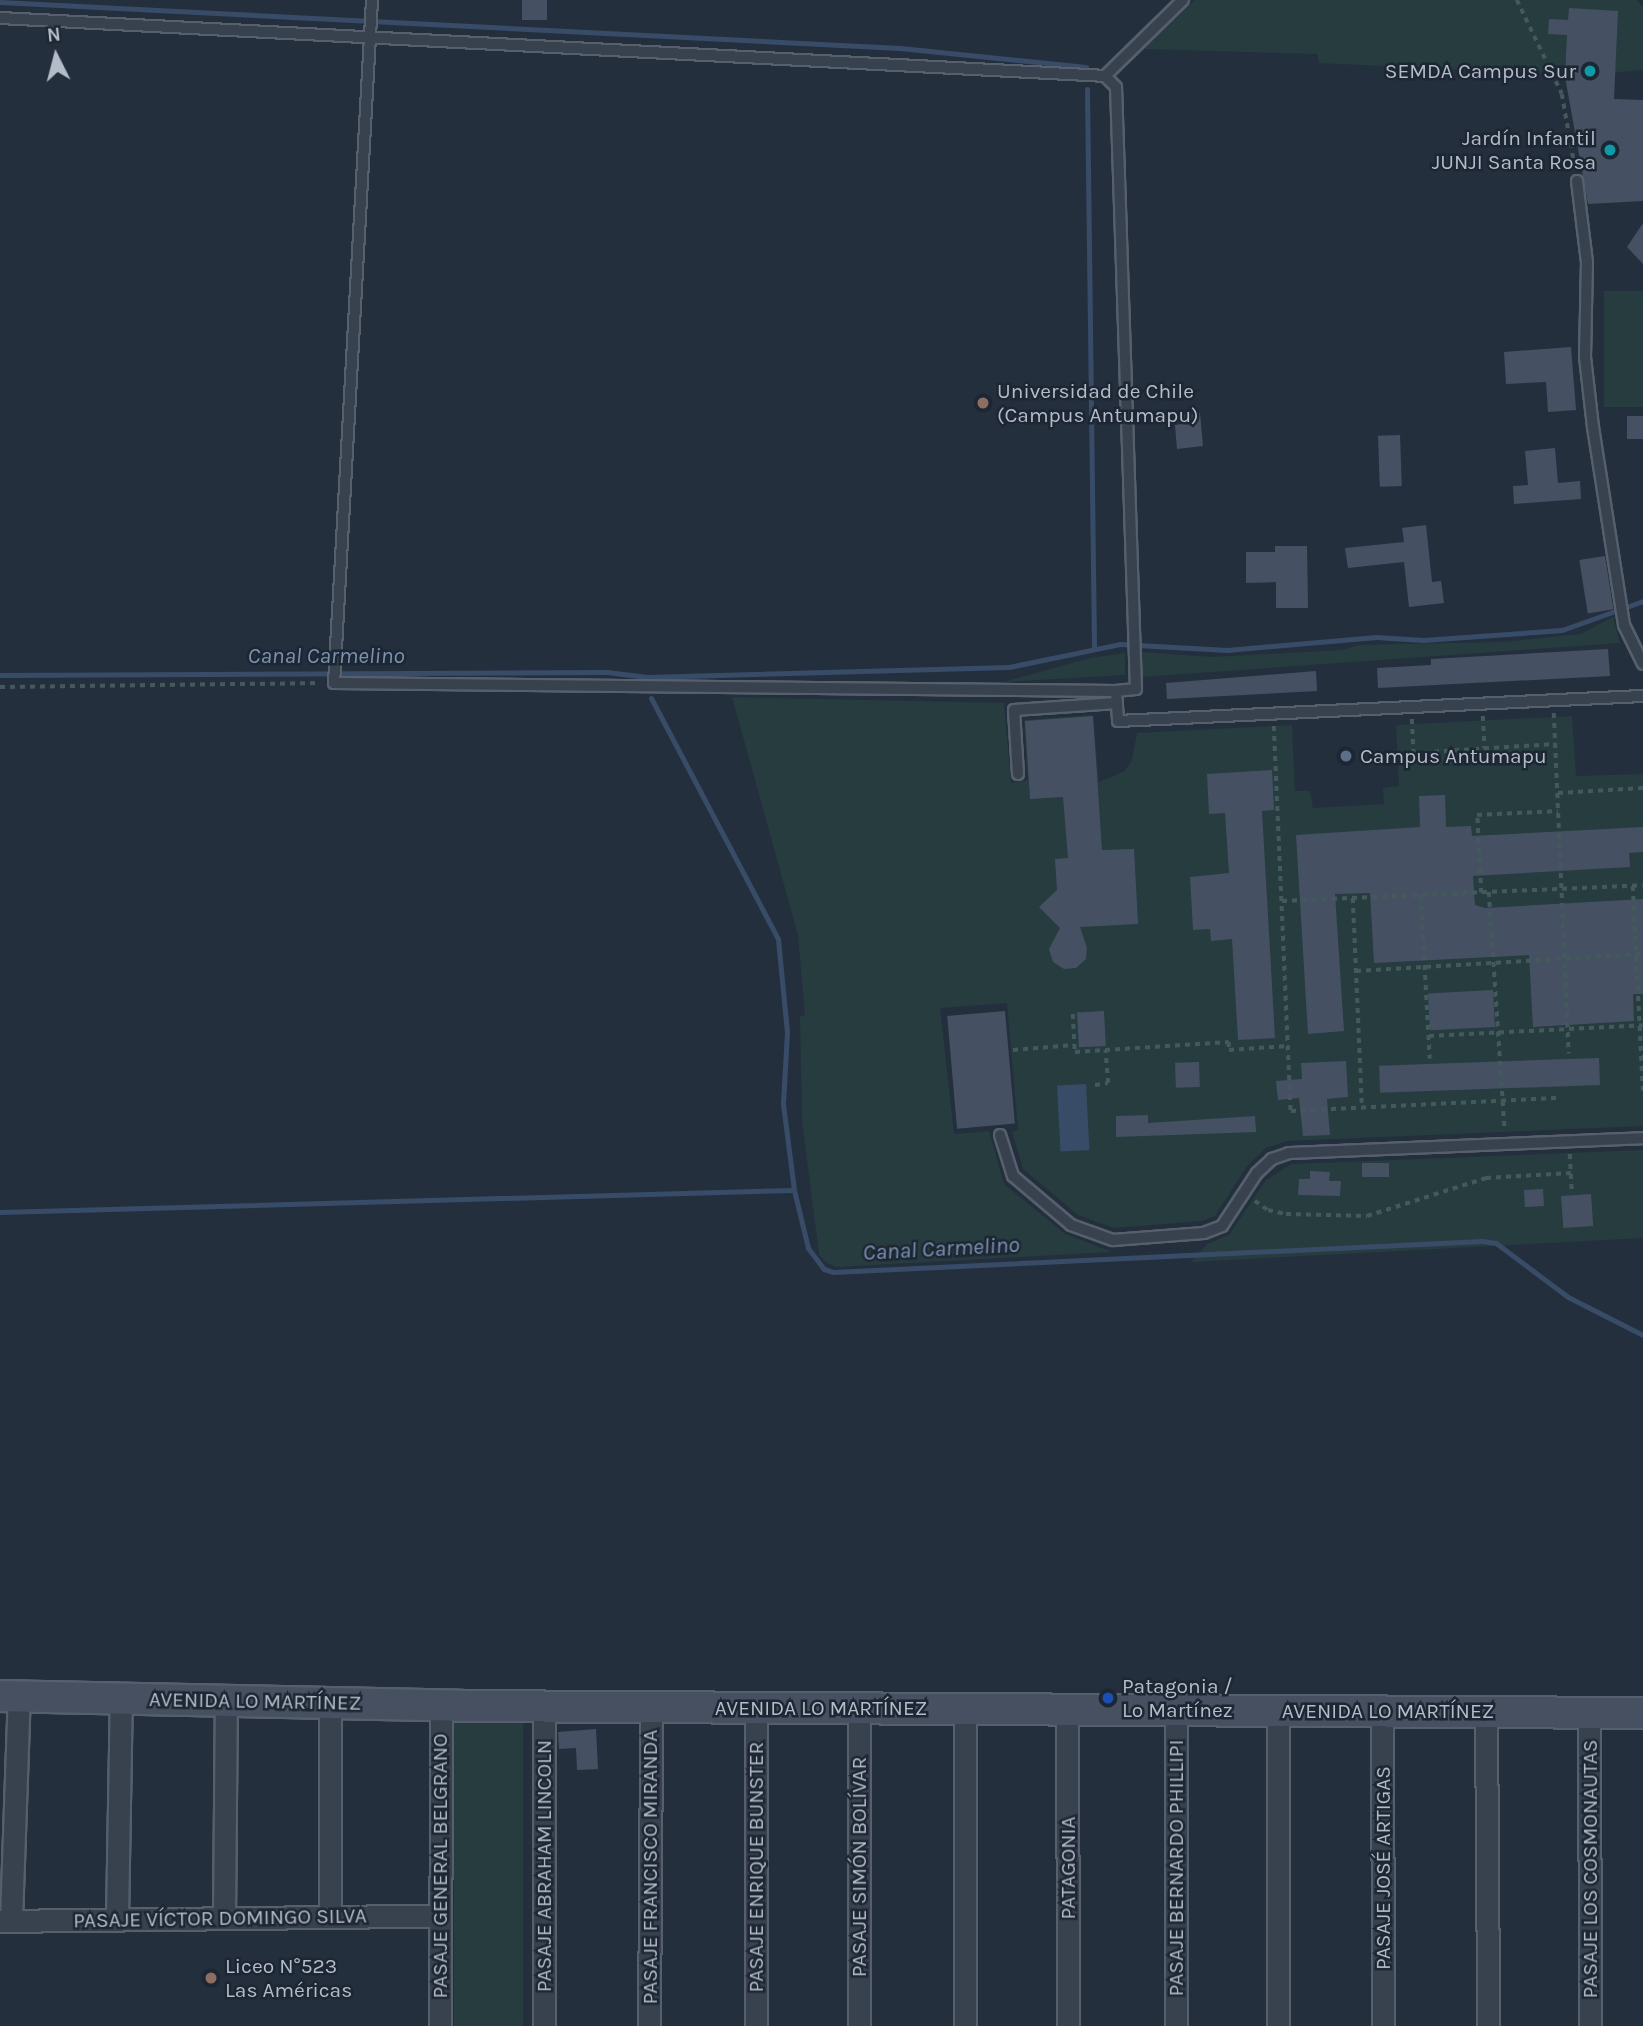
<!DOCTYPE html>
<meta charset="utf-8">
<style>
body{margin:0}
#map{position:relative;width:1643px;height:2026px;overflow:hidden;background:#242f3e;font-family:Karla,sans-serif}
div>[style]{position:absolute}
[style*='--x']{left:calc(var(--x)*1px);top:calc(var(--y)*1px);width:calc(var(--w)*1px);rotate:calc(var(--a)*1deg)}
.green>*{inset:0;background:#263c3f;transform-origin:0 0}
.water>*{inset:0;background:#394c67;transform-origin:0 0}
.stream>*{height:5px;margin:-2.5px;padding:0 2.5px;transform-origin:2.5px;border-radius:2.5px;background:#394c67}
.building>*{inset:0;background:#455162;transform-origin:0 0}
.path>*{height:3.5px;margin-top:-1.75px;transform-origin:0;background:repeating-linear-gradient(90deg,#44595c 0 5px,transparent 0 10px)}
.roads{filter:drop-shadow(2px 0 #565f6c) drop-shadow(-2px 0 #565f6c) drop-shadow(0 2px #565f6c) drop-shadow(0 -2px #565f6c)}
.lane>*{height:10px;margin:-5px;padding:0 5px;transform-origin:5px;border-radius:5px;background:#38414e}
.street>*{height:21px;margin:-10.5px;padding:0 10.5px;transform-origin:10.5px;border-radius:10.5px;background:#38414e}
.secondary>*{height:30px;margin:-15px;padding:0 15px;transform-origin:15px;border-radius:15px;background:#465061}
.dots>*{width:19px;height:19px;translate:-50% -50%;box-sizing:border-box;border:4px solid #1d2633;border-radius:50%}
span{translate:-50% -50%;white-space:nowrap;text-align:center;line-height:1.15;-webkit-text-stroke:5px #1d2633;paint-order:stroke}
.poi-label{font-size:21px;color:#b4bcc9}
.right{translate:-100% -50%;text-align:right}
.left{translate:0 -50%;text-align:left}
.street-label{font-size:21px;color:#b4bcc9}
.water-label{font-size:23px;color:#7c92b1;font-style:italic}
.north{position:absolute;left:21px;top:21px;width:70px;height:70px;-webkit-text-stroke:5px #1d2633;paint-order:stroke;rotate:354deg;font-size:19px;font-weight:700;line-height:28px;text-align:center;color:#b4bcc9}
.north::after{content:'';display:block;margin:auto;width:24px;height:32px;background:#b4bcc9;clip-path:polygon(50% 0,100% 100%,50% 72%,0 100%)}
</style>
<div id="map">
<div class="green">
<i style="clip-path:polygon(1195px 0,1637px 0,1643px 7px,1643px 70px,1579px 75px,1319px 63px,1317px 54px,1144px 49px)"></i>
<i style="left:1643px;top:291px;width:116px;height:39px;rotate:90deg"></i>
<i style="clip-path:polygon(1613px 617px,1620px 643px,1141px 677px,1139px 652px,1213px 657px,1343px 650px,1359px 645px,1503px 642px,1581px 634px)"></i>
<i style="clip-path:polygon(1125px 653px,1125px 675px,1003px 682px,1090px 658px)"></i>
<i style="clip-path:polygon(732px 697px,1004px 703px,1011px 783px,1028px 780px,1024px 720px,1093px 715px,1099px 782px,1125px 771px,1132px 760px,1137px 733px,1292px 725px,1295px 791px,1310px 791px,1313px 808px,1384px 804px,1383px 788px,1399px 786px,1396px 725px,1572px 716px,1576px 776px,1643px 774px,1643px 1126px,1287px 1141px,1266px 1148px,1247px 1166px,1215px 1216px,1202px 1221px,1114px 1228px,1078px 1215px,1023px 1169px,1012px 1132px,1018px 1130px,1007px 1003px,940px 1008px,954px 1134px,989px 1131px,1004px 1184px,1065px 1234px,1112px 1252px,836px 1267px,827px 1263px,819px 1255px,802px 1120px,800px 1016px,805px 1015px,798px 935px)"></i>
<i style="clip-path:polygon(1643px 1150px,1643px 1238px,1191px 1262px,1207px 1244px,1229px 1235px,1266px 1180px,1291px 1164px)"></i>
<i style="left:454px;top:1719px;width:69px;height:307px"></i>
</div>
<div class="water">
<i style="left:1086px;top:1084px;width:66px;height:29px;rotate:87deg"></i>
</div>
<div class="stream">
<i style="--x:0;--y:2;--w:901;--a:2.93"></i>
<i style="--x:900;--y:48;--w:187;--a:5.8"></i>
<i style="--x:1087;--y:89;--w:558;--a:89.28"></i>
<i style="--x:0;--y:675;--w:607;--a:-0.28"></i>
<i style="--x:607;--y:672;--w:40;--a:7.1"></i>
<i style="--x:647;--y:677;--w:362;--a:-1.6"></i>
<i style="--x:1009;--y:667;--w:113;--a:-11.7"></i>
<i style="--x:1120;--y:644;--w:107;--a:3.2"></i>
<i style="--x:1227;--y:650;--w:150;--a:-5"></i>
<i style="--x:1376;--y:637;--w:47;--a:3.7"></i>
<i style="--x:1423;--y:640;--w:139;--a:-4.1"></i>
<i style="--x:1562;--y:630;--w:86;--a:-19.7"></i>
<i style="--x:651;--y:698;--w:272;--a:62.2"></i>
<i style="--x:778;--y:939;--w:93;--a:84.5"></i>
<i style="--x:787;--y:1032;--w:72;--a:93.2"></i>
<i style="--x:783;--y:1104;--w:87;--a:82.7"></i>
<i style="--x:794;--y:1190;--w:60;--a:76.4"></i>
<i style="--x:808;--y:1248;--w:26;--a:53"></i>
<i style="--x:824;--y:1269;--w:9;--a:18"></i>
<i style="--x:833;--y:1272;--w:650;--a:-2.73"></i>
<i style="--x:1482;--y:1241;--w:14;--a:8"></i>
<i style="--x:1496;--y:1243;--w:90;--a:36.9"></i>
<i style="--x:1568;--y:1297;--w:84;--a:26.9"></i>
<i style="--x:0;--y:1212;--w:794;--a:-1.59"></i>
</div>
<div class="building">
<i style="left:522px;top:0;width:25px;height:20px"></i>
<i style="clip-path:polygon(1569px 8px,1618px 11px,1614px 99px,1643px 100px,1643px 201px,1588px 204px,1565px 77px,1567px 35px,1548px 34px,1549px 19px,1568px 20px)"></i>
<i style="clip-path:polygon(1643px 223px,1643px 264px,1627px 247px)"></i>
<i style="clip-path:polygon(1571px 347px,1576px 410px,1548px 412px,1546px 382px,1506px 384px,1504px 352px)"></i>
<i style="clip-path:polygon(1200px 413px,1203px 446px,1177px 449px,1175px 425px,1182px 424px,1181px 415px)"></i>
<i style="left:1643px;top:416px;width:23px;height:16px;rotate:90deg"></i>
<i style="left:1400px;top:435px;width:51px;height:22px;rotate:88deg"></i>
<i style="clip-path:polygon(1555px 448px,1558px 483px,1580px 481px,1581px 499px,1514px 504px,1513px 486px,1528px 485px,1525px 451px)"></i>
<i style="clip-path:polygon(1426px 525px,1432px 582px,1441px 581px,1444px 603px,1409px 607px,1404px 562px,1348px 568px,1345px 548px,1404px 542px,1402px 528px)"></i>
<i style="clip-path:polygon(1275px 546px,1307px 546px,1308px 608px,1276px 608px,1276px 582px,1246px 583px,1246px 552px,1275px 552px)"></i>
<i style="left:1605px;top:556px;width:54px;height:26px;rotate:81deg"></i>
<i style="clip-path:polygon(1608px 649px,1610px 676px,1378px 688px,1377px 668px,1431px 665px,1431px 659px)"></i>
<i style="clip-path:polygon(1316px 671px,1317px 691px,1167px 699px,1166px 683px)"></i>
<i style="clip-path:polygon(1093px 716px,1102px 850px,1134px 849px,1138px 924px,1080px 927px,1087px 948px,1086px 959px,1076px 968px,1064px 969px,1053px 962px,1049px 949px,1060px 928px,1039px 907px,1057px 890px,1055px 859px,1068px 858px,1063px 797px,1030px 799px,1025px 721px)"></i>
<i style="clip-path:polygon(1272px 770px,1274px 810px,1262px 811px,1275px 1038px,1238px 1040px,1232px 939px,1211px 941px,1210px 929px,1193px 930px,1190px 877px,1229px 873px,1225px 813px,1209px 814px,1207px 774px)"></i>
<i style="clip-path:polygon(1445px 795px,1446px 827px,1471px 826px,1472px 836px,1643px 827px,1643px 852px,1629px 853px,1630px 867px,1473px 876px,1475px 905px,1485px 908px,1643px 899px,1643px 994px,1633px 994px,1634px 1021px,1533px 1027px,1529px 955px,1374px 963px,1370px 893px,1335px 894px,1344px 1031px,1308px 1034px,1296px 835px,1420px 827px,1419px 796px)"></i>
<i style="left:1493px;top:990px;width:37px;height:65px;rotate:87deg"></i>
<i style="left:1005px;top:1011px;width:113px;height:58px;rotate:85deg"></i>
<i style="left:1104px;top:1011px;width:35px;height:27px;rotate:87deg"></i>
<i style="left:1599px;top:1058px;width:27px;height:220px;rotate:88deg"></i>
<i style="clip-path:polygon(1346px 1061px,1348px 1097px,1327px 1099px,1330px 1135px,1303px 1136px,1299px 1098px,1278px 1100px,1276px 1081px,1302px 1079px,1301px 1063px)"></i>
<i style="left:1199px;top:1062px;width:25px;height:24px;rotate:88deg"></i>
<i style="clip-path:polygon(1148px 1115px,1148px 1123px,1255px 1116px,1256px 1132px,1116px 1137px,1116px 1116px)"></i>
<i style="left:1389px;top:1163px;width:14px;height:27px;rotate:90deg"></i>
<i style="clip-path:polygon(1310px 1171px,1330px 1172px,1329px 1181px,1341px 1181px,1340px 1196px,1298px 1195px,1299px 1179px,1310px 1179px)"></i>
<i style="left:1543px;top:1189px;width:17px;height:19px;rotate:87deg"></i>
<i style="left:1591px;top:1194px;width:32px;height:30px;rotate:86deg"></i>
<i style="clip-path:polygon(596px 1729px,598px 1769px,577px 1770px,576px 1748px,559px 1749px,558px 1732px)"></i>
</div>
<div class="path">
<i style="--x:1517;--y:0;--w:104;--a:64.4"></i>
<i style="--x:1562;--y:94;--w:75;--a:80"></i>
<i style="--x:0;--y:687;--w:320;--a:-0.7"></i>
<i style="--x:1554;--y:713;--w:341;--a:87.5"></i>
<i style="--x:1483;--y:716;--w:33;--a:87"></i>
<i style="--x:1412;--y:719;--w:34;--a:87"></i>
<i style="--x:1414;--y:753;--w:141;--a:-3.7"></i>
<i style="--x:1274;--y:726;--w:385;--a:87.5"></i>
<i style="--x:1291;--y:1111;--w:270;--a:-2.8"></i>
<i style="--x:1558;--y:793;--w:85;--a:-3.4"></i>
<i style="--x:1633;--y:886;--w:205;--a:87.2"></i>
<i style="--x:1489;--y:892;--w:240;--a:86.2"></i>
<i style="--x:1481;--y:893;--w:78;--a:-92.9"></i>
<i style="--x:1477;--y:815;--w:81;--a:-2.8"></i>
<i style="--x:1421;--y:895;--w:164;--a:86.9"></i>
<i style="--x:1353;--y:898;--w:210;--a:87.5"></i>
<i style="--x:1282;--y:901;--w:361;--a:-2.5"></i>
<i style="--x:1356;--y:971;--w:288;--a:-3.4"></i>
<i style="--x:1073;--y:1014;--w:38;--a:87"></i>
<i style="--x:1075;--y:1052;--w:154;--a:-3.7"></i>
<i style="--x:1229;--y:1042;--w:8;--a:90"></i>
<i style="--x:1229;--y:1050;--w:59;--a:-3.9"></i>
<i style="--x:1429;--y:1036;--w:214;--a:-2.9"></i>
<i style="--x:1013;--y:1050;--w:61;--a:-4.7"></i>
<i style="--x:1095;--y:1085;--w:13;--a:-9"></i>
<i style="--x:1108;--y:1083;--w:33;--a:-95"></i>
<i style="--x:1570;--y:1154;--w:37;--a:87"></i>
<i style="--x:1255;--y:1201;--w:16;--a:35"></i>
<i style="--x:1268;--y:1210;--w:18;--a:13"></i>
<i style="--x:1286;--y:1214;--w:81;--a:1.4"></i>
<i style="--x:1367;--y:1216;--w:125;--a:-17.7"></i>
<i style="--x:1486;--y:1178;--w:85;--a:-3.4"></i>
</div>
<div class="roads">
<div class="lane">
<i style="--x:372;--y:0;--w:684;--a:93.18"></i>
<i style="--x:334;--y:683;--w:782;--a:0.59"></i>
<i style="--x:1116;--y:691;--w:20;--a:-6"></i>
<i style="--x:1136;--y:689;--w:602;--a:-91.9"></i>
<i style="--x:1116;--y:87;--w:16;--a:-135"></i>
<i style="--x:1105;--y:76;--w:109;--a:-44.3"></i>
<i style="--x:0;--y:18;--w:1107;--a:3"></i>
<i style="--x:1577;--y:181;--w:82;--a:83"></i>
<i style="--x:1587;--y:262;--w:95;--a:91.2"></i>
<i style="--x:1585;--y:357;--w:70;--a:83.5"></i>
<i style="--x:1593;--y:427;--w:200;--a:81.1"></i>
<i style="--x:1624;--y:625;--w:43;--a:64"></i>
<i style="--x:1116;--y:691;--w:30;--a:86"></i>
<i style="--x:1118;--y:721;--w:526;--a:-2.73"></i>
<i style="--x:1018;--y:774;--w:64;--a:-93.6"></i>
<i style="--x:1014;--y:710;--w:103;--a:-3.9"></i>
<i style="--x:1000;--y:1135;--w:43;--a:72.4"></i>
<i style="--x:1013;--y:1176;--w:76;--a:40.2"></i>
<i style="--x:1071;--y:1225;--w:45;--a:19.7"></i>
<i style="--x:1113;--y:1240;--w:91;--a:-4.4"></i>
<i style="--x:1204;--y:1233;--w:19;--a:-21"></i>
<i style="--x:1222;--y:1226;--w:64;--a:-56.6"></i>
<i style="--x:1257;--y:1173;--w:21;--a:-43"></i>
<i style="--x:1272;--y:1159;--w:18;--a:-19"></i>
<i style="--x:1289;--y:1153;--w:354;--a:-2.4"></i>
</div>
<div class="street">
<i style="--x:330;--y:1703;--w:214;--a:90"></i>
<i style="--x:544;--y:1706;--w:320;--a:90"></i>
<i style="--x:756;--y:1708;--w:318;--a:90"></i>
<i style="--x:859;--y:1708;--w:318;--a:90"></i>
<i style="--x:965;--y:1709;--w:317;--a:90"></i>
<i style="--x:1067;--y:1709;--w:317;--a:89.8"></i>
<i style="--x:1176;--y:1710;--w:316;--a:90"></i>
<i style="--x:1278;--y:1710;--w:316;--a:90"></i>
<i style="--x:1382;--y:1711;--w:315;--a:89.8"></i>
<i style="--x:1486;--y:1712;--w:314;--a:89.6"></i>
<i style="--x:1589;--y:1712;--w:314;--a:89.8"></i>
<i style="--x:224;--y:1918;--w:217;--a:-89.5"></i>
<i style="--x:117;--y:1919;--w:221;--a:-89"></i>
<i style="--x:11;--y:1920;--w:224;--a:-88"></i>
<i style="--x:0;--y:1921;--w:440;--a:-0.7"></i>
<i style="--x:440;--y:2026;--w:320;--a:-89.8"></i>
<i style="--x:649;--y:2026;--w:319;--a:-89.6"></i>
</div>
<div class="secondary">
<i style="--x:0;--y:1696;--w:459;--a:1.2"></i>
<i style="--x:459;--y:1706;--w:1184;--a:0.34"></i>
</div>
</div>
<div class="dots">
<i style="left:1590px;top:71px;background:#0f9aa8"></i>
<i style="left:1610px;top:150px;background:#0f9aa8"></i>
<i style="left:983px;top:403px;background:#8d6e63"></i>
<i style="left:1346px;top:756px;background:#5c6f8a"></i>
<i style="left:1108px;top:1698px;background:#1a4fb4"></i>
<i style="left:211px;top:1978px;background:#8d6e63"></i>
</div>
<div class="poi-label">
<span class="right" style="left:1576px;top:71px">SEMDA Campus Sur</span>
<span class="right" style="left:1596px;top:150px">Jardín Infantil<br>JUNJI Santa Rosa</span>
<span class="left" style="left:997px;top:403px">Universidad de Chile<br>(Campus Antumapu)</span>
<span class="left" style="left:1360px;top:756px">Campus Antumapu</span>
<span class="left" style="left:1122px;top:1698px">Patagonia /<br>Lo Martínez</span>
<span class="left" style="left:225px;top:1978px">Liceo N°523<br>Las Américas</span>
</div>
<div class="street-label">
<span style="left:255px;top:1701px;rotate:1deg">AVENIDA LO MARTÍNEZ</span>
<span style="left:821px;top:1708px">AVENIDA LO MARTÍNEZ</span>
<span style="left:1388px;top:1711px">AVENIDA LO MARTÍNEZ</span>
<span style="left:440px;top:1866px;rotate:-90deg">PASAJE GENERAL BELGRANO</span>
<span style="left:544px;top:1866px;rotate:-90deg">PASAJE ABRAHAM LINCOLN</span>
<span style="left:650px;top:1867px;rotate:-90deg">PASAJE FRANCISCO MIRANDA</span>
<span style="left:756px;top:1867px;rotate:-90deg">PASAJE ENRIQUE BUNSTER</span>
<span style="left:859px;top:1867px;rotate:-90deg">PASAJE SIMÓN BOLÍVAR</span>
<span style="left:1068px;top:1868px;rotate:-90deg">PATAGONIA</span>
<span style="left:1176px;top:1868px;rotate:-90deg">PASAJE BERNARDO PHILLIPI</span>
<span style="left:1383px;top:1868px;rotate:-90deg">PASAJE JOSÉ ARTIGAS</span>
<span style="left:1590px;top:1869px;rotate:-90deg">PASAJE LOS COSMONAUTAS</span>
<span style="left:220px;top:1918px;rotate:-1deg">PASAJE VÍCTOR DOMINGO SILVA</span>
</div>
<div class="water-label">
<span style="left:326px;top:656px">Canal Carmelino</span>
<span style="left:941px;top:1249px;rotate:-3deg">Canal Carmelino</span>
</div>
<div class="north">N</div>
</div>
